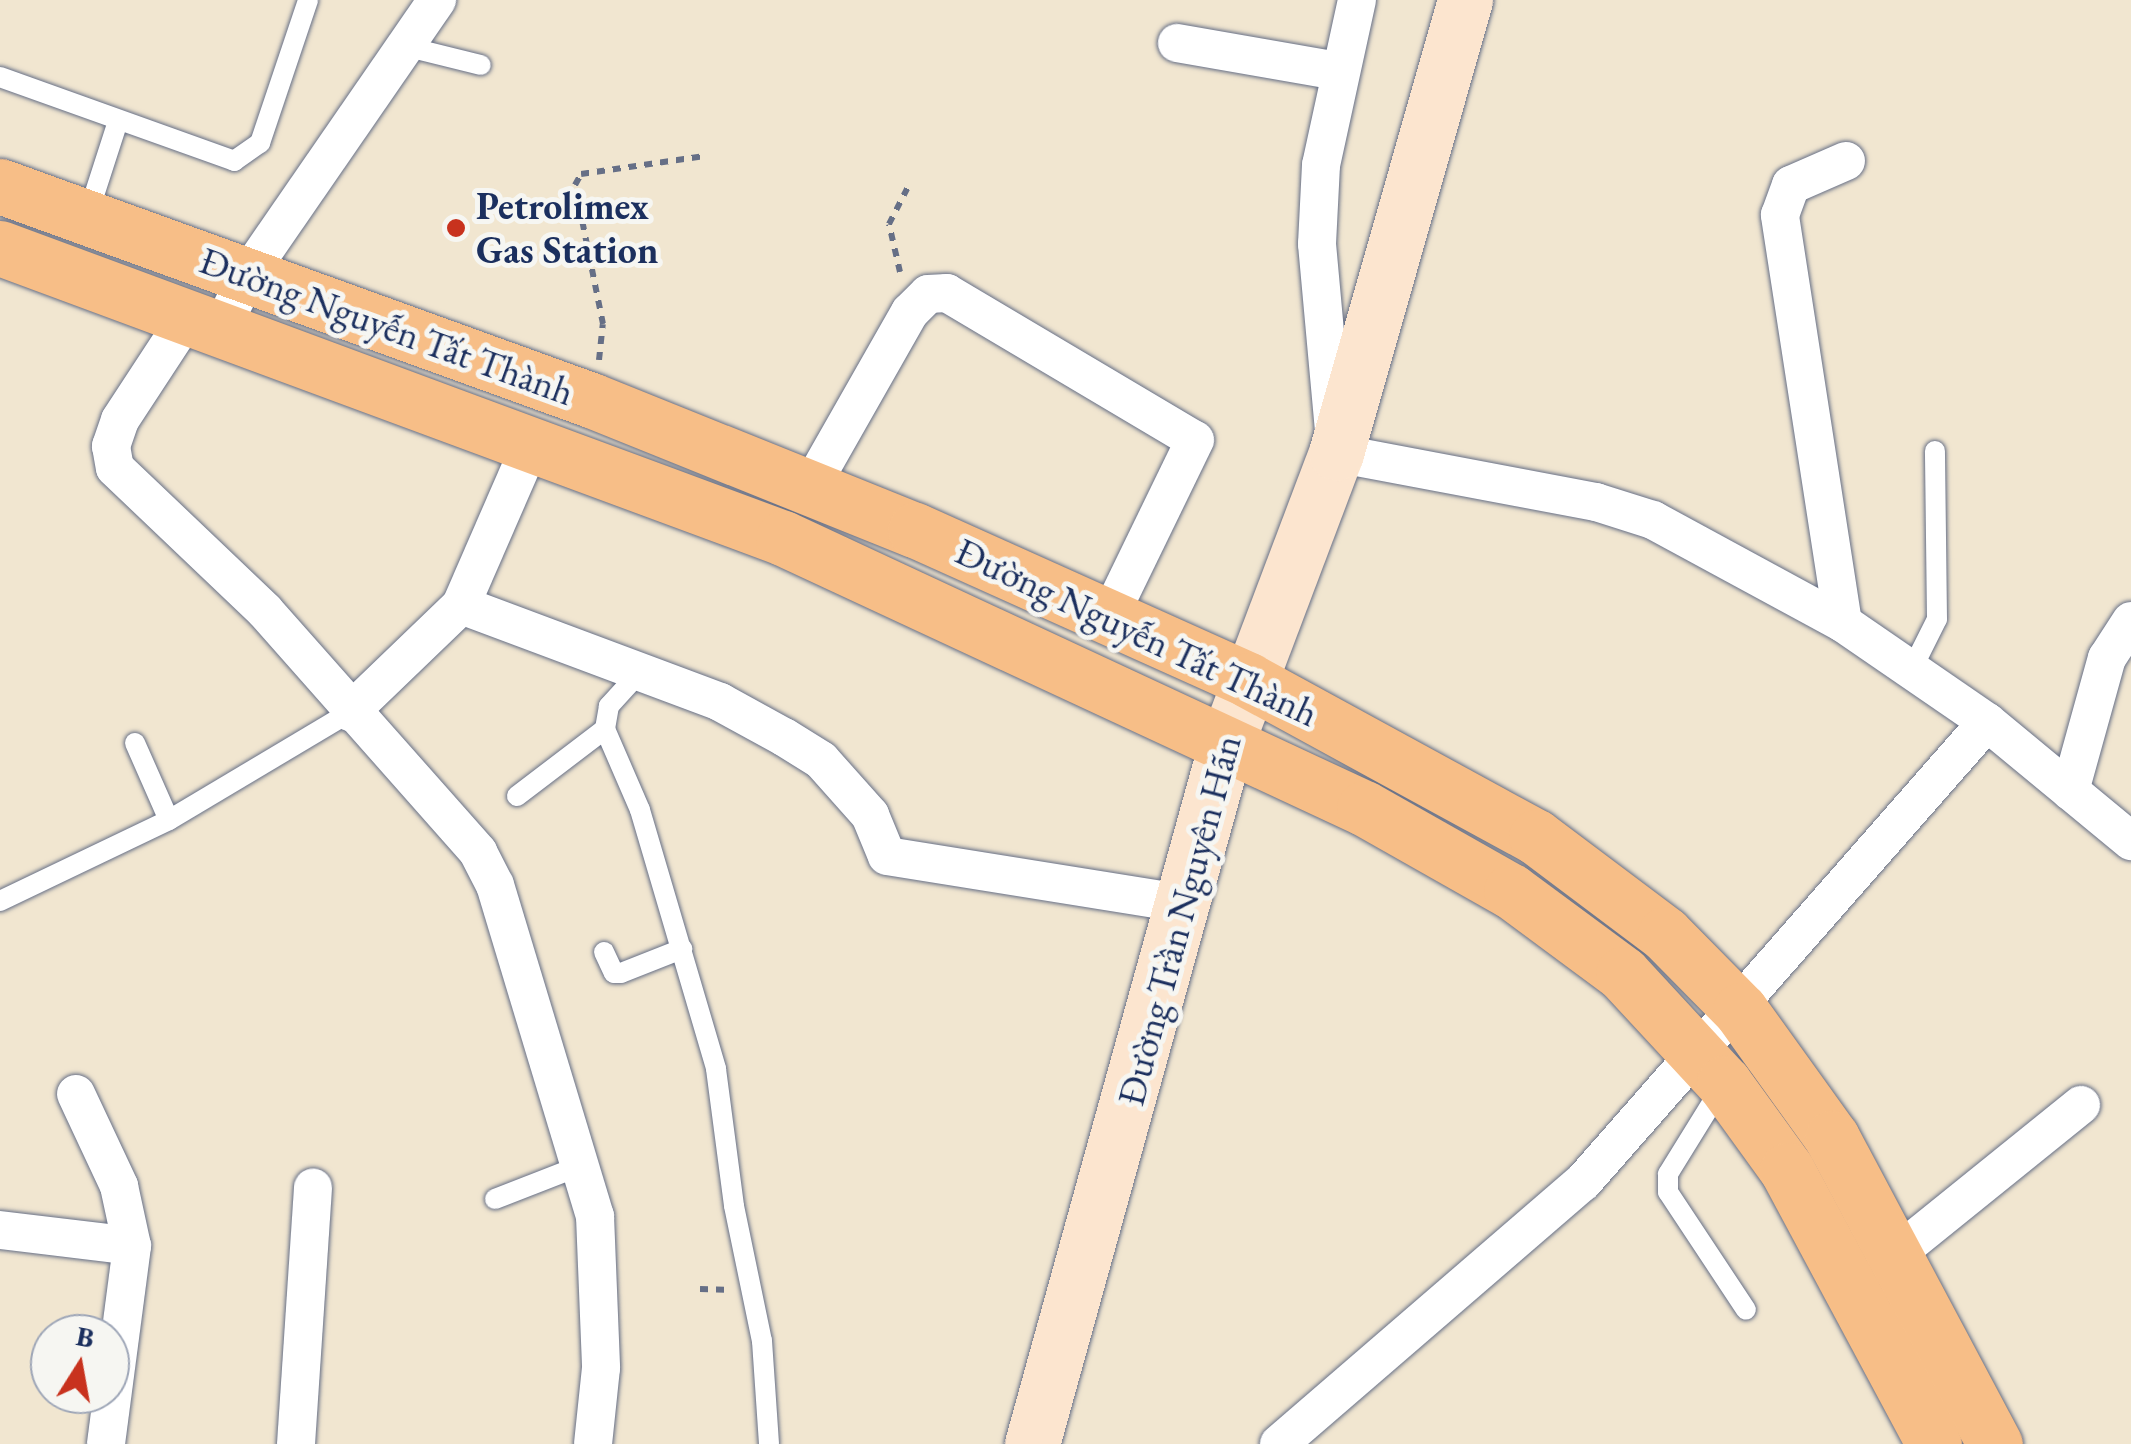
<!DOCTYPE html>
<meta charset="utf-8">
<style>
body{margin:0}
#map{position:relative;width:2131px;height:1444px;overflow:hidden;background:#f1e6d0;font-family:"EB Garamond",serif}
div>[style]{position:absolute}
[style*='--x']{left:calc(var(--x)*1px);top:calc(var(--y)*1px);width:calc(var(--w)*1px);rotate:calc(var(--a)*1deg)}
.path>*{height:6px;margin-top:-3px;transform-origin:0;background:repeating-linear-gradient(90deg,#666f86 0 8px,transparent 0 16px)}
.roads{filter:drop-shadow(0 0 2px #666f86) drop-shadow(0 0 2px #666f86)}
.lane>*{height:20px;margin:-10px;padding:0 10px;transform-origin:10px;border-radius:10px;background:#fff}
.street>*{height:38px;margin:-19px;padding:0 19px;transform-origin:19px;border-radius:19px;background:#fff}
.secondary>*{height:55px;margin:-27.5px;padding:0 27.5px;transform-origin:27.5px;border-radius:27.5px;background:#fce5cf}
.primary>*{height:55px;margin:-27.5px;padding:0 27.5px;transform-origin:27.5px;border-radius:27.5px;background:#f7be87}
.dots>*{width:28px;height:28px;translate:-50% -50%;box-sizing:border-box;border:5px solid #f6f6f2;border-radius:50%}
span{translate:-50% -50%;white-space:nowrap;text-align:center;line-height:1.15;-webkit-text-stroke:10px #f6f6f2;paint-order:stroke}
.poi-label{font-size:38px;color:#1b2f5e;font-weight:700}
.left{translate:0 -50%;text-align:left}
.street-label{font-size:38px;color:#1b2f5e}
.north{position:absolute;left:30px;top:1314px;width:100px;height:100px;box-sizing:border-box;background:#f6f6f2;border:2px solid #9ea6b7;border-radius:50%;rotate:11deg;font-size:28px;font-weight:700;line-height:40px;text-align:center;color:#1b2f5e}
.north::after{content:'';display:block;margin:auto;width:35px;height:45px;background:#c8321e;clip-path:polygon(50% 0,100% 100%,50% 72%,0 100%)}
</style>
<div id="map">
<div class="path">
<div style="--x:900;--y:272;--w:49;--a:-102.9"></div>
<div style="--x:889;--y:224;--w:44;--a:-62.9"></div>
<div style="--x:599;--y:360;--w:36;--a:-84"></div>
<div style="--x:603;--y:324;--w:142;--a:-101.4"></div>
<div style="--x:575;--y:185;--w:13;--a:-61"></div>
<div style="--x:581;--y:174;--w:125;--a:-8.3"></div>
<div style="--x:700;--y:1289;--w:25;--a:2"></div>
</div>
<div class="roads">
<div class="lane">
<div style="--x:404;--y:46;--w:79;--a:13.9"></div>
<div style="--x:0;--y:77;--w:249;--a:19.7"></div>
<div style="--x:234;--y:161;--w:32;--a:-35"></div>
<div style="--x:260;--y:143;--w:151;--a:-71.4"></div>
<div style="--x:88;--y:214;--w:98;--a:-72.1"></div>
<div style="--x:1911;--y:671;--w:58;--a:-63.4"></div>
<div style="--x:1937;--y:619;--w:168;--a:-90.7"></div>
<div style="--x:639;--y:673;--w:45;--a:132.3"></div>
<div style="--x:609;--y:706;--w:23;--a:100"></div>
<div style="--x:605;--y:729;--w:88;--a:66.6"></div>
<div style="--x:640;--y:810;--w:270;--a:73.6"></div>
<div style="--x:716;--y:1069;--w:138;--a:82.5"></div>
<div style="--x:734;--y:1206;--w:138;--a:78.3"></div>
<div style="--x:762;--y:1341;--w:103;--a:86.1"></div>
<div style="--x:135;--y:743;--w:84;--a:66.2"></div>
<div style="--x:517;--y:796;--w:111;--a:-37.3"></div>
<div style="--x:0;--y:901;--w:187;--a:-25.6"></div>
<div style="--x:169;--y:820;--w:211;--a:-30.8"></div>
<div style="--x:604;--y:952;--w:23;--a:65"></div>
<div style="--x:614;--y:973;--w:7;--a:0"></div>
<div style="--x:621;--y:973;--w:66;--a:-21.5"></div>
<div style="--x:1723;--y:1085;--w:105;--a:121.7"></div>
<div style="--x:1668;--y:1174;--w:18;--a:90"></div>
<div style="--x:1668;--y:1192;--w:141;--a:56.5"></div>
<div style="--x:495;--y:1199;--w:93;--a:-21.3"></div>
</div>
<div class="street">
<div style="--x:1357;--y:0;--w:169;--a:102.3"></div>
<div style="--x:1321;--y:165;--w:79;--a:92.9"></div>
<div style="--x:1317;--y:244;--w:210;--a:84.8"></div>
<div style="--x:1336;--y:453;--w:265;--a:10.7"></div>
<div style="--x:1596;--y:502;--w:60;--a:17.5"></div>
<div style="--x:1653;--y:520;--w:216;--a:28.5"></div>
<div style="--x:1843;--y:623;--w:175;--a:34.5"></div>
<div style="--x:1987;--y:722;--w:187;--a:39.6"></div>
<div style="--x:1177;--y:43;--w:163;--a:9.9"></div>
<div style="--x:188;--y:316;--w:124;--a:123.2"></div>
<div style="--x:120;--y:420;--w:28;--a:109"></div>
<div style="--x:111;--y:446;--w:22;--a:80"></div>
<div style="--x:115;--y:468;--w:207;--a:43.6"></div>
<div style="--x:265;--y:611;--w:322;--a:48.5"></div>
<div style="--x:478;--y:852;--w:37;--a:63"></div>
<div style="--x:495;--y:885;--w:346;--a:73.2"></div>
<div style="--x:595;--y:1216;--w:152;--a:87.7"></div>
<div style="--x:601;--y:1368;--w:76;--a:96"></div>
<div style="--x:222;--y:327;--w:59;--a:-63.9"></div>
<div style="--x:248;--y:274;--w:333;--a:-55.4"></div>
<div style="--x:811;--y:486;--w:200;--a:-60.4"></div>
<div style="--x:910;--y:312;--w:25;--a:-45"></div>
<div style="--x:928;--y:294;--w:19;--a:-3"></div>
<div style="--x:947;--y:293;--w:288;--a:30.7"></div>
<div style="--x:1195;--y:440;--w:197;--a:115.9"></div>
<div style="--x:461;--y:605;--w:277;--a:20.5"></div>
<div style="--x:720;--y:702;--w:73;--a:28.7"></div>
<div style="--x:784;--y:737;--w:44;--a:31.9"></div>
<div style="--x:821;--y:760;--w:74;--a:48.3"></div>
<div style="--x:870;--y:815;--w:44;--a:67.5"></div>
<div style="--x:887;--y:856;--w:297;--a:9.1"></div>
<div style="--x:1843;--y:623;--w:413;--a:-98.8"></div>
<div style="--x:1780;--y:215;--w:32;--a:-70"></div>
<div style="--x:1791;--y:185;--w:60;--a:-23.6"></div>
<div style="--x:350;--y:712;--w:154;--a:-43.9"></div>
<div style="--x:461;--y:605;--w:178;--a:-66.5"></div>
<div style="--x:2070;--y:791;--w:138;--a:-74.5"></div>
<div style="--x:2107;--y:658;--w:44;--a:-57"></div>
<div style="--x:76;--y:1094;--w:102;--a:64.9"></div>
<div style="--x:119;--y:1186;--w:61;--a:77.8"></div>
<div style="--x:0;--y:1230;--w:133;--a:6.9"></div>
<div style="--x:132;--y:1246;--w:200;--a:97.5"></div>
<div style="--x:1895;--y:1255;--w:239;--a:-38.9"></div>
<div style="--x:296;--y:1444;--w:257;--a:-86.2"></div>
<div style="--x:1279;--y:1444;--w:401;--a:-40.8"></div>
<div style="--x:1583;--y:1182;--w:612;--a:-48.71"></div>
</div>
<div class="secondary">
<div style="--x:1032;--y:1444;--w:726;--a:-74.51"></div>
<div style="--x:1226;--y:744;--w:311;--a:-69.3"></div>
<div style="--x:1336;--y:453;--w:471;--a:-74.1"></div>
</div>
<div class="primary">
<div style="--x:0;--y:186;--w:629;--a:19.91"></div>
<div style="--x:591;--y:400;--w:349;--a:21.9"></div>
<div style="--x:915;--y:530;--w:365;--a:24.2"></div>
<div style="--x:1248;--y:680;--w:328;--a:28.6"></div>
<div style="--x:1536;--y:837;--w:161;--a:36.9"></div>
<div style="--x:1665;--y:934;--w:107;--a:45.4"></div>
<div style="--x:1740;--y:1010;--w:158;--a:54.3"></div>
<div style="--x:1832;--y:1138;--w:347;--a:62"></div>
<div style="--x:0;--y:248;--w:835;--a:20.32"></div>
<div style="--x:783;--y:538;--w:641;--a:24.93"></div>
<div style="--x:1364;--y:808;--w:169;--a:29.5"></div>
<div style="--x:1511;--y:891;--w:139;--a:36.5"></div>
<div style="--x:1623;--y:974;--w:149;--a:47.2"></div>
<div style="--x:1724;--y:1083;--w:107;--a:54.1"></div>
<div style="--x:1787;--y:1170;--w:311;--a:61.8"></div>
</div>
</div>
<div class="dots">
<div style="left:456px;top:228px;background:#c8321e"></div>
</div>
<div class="poi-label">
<span class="left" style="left:476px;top:228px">Petrolimex<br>Gas Station</span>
</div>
<div class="street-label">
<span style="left:387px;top:326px;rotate:20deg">Đường Nguyễn Tất Thành</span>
<span style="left:1137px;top:632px;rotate:25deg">Đường Nguyễn Tất Thành</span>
<span style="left:1179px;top:920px;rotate:-75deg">Đường Trần Nguyên Hãn</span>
</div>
<div class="north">B</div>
</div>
